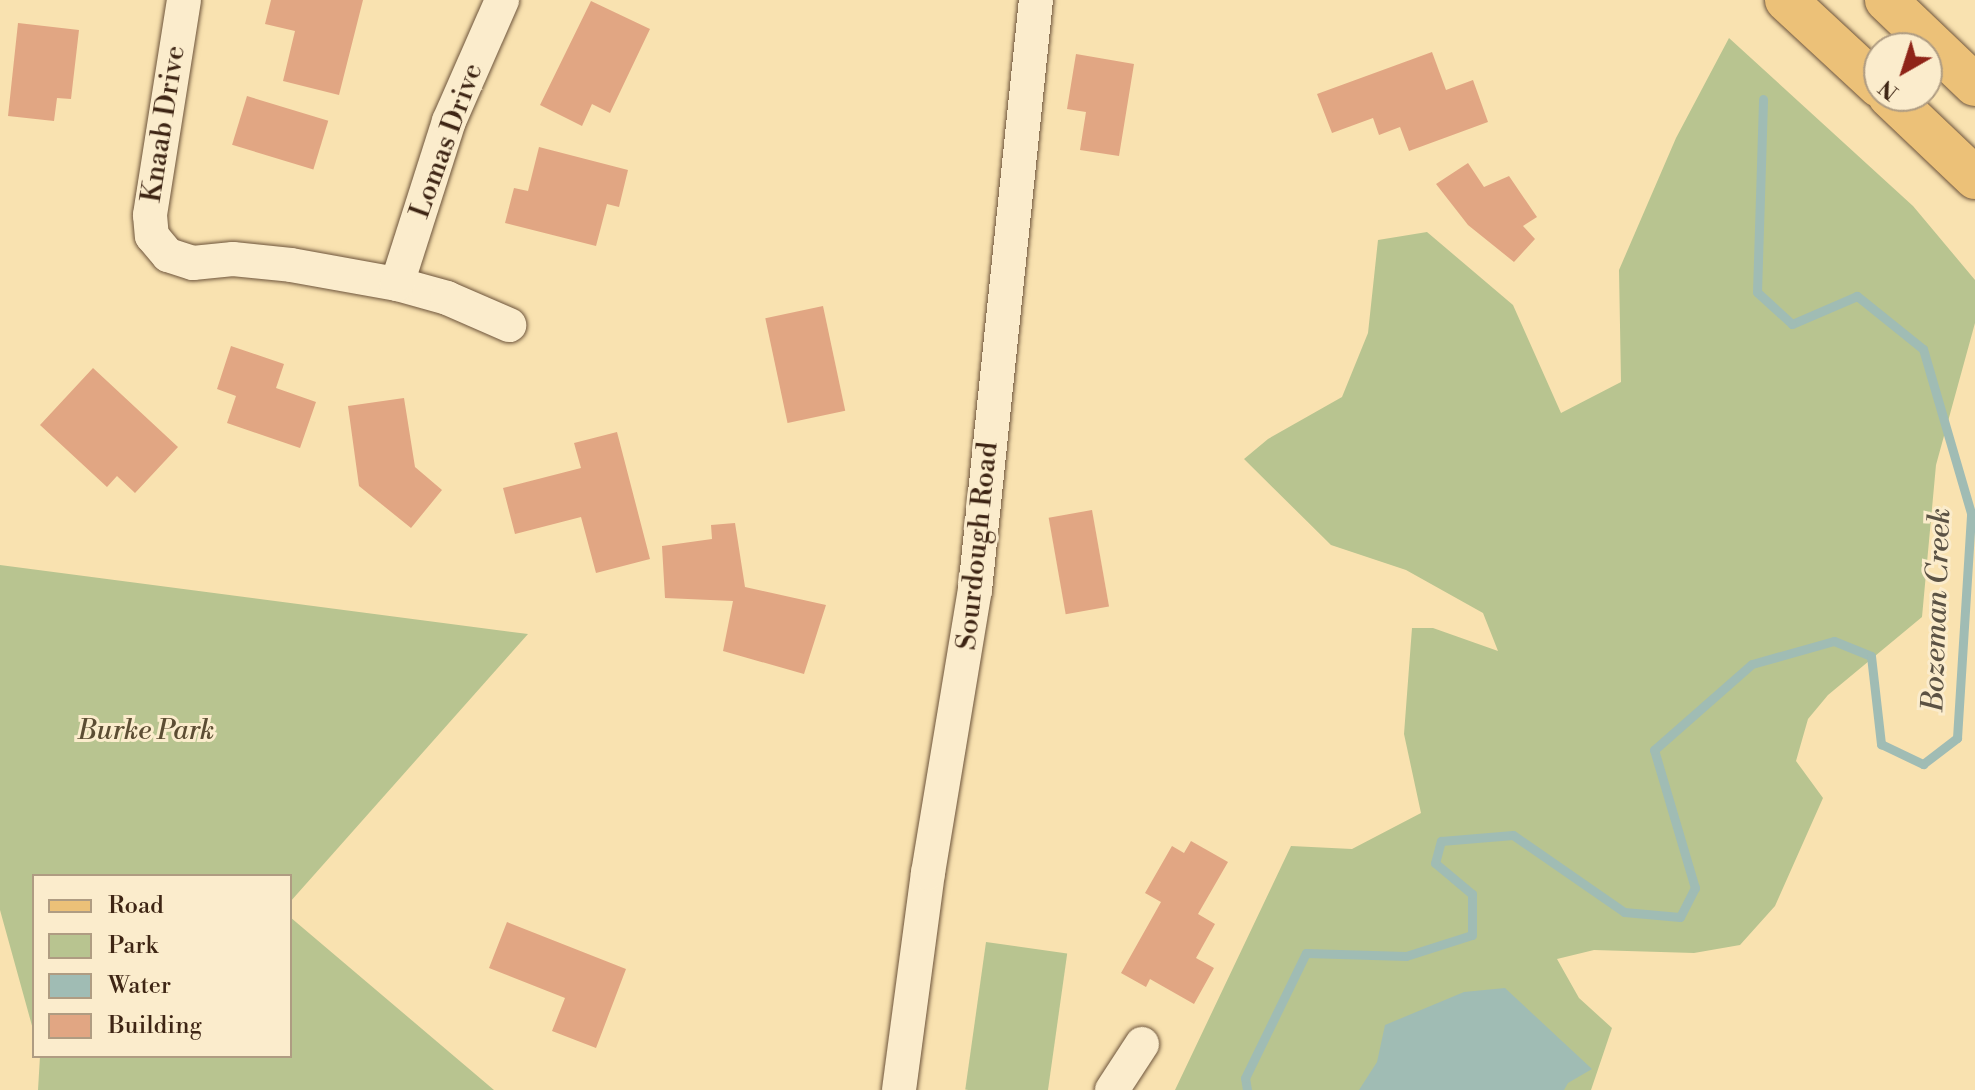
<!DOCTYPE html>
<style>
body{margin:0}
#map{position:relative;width:1975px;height:1090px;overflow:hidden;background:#f9e2b0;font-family:"Libre Bodoni",serif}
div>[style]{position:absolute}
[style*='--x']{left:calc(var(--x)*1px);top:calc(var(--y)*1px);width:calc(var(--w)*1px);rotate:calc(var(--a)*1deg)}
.green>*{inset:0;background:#b8c490;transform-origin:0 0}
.water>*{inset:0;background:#a0bcb4}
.stream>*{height:9px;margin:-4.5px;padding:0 4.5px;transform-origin:4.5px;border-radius:4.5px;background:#a0bcb4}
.building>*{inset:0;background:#e1a683;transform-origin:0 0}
.roads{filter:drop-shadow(0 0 2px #6d543b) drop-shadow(0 0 2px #6d543b)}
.minor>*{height:34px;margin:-17px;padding:0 17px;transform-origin:17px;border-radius:17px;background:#fbeccc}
.major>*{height:42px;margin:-21px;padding:0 21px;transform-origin:21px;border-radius:21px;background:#ecc178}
span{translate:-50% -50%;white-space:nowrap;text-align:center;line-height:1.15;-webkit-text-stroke:6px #fbeccc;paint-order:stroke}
.street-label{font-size:28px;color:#3e2514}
.park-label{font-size:28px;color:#5c4d33;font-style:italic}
.water-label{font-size:30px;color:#5b5244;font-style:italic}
.legend{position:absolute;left:32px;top:874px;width:260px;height:184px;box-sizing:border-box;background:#fbeccc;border:2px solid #af9c82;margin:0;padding:10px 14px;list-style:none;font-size:24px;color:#3e2514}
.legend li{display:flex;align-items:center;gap:16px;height:40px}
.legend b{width:40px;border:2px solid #af9c82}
.north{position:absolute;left:1863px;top:32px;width:80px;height:80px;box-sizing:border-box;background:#fbeccc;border:2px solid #af9c82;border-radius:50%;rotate:219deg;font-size:22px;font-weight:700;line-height:32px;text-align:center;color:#3e2514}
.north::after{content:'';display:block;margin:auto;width:28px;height:36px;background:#8f2418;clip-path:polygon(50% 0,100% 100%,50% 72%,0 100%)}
</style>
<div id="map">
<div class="green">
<div style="clip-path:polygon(1729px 38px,1913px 206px,1975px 280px,1975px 323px,1936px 465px,1922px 617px,1828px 695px,1808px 719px,1796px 761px,1823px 798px,1775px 906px,1740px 945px,1694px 953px,1594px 950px,1557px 959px,1579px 998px,1612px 1028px,1591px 1090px,1175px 1090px,1291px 846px,1352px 849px,1421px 813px,1404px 734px,1412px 628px,1433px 628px,1498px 651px,1483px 613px,1406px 570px,1331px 545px,1244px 459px,1268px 439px,1342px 397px,1368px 333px,1378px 240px,1427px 232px,1513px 305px,1561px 413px,1621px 382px,1619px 270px,1676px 138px)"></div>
<div style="clip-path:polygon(0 565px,528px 634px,290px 902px,290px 876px,34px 876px,34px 1033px,0 910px)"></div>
<div style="clip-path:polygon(290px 917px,494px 1090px,38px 1090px,40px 1056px,290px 1056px)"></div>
<div style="left:986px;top:942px;width:82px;height:149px;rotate:8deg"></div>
</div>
<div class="water">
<div style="clip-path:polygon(1505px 988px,1592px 1069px,1568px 1083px,1564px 1090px,1359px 1090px,1377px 1062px,1385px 1025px,1464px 992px)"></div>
</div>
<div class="stream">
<div style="--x:1247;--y:1090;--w:12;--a:-99"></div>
<div style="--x:1245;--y:1078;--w:139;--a:-64"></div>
<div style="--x:1306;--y:953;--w:100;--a:1.7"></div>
<div style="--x:1406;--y:956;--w:69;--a:-17.7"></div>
<div style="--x:1472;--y:935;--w:41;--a:-90"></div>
<div style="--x:1472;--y:894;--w:48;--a:-140"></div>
<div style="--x:1435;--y:863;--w:23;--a:-75"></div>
<div style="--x:1441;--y:841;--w:72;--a:-4.8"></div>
<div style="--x:1513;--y:835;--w:135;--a:34.7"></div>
<div style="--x:1624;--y:912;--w:56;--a:5.1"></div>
<div style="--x:1680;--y:917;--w:33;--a:-63"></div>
<div style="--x:1695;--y:888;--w:144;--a:-106.5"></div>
<div style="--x:1654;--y:750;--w:130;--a:-41.3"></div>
<div style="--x:1752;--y:664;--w:85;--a:-15.7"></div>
<div style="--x:1834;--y:641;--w:40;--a:22"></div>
<div style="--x:1871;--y:656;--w:89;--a:83.5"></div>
<div style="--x:1881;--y:744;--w:47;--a:25.5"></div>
<div style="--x:1923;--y:764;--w:43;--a:-37.4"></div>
<div style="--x:1957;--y:738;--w:225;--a:-86.4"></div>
<div style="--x:1971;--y:513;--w:171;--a:-106.3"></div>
<div style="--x:1923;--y:349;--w:85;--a:-141.2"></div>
<div style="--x:1857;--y:296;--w:71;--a:156.7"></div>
<div style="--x:1792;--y:324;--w:47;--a:-137.6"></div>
<div style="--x:1757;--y:292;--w:193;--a:-88.2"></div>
</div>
<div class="building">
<div style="clip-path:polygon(271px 0,363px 0,339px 95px,283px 81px,295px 31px,265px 24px)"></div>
<div style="clip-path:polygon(591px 1px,650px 29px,610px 113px,592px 104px,582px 126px,540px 105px)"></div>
<div style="clip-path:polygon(18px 23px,79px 30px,71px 99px,57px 98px,54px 121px,8px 116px)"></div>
<div style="clip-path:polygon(1432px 52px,1446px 90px,1473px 80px,1488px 122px,1409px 151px,1400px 127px,1379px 135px,1373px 118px,1332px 133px,1317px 94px)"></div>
<div style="clip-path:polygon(1076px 54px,1134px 64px,1119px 156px,1080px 150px,1086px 112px,1067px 109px)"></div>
<div style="left:247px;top:96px;width:85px;height:51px;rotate:17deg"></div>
<div style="clip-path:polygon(539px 147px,628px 170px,619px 207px,607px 204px,596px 246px,505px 223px,514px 188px,528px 191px)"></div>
<div style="clip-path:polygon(1468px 163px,1484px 187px,1509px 176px,1537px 217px,1523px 226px,1535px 239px,1514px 262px,1468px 225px,1436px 184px)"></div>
<div style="left:823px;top:306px;width:107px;height:59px;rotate:78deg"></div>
<div style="clip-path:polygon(231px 346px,284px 364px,276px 388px,316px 402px,300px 448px,227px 423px,236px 396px,217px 389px)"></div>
<div style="clip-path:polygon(93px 368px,178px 447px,135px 493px,117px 476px,107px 487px,40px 425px)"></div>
<div style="clip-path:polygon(404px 398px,415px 467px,442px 490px,411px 528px,359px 486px,348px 406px)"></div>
<div style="clip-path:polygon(617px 432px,650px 559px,596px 573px,581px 517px,515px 534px,503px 488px,581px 468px,574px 443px)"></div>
<div style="left:1092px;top:510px;width:98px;height:44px;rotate:80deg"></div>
<div style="clip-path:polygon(735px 523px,745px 587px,826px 605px,804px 674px,723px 651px,733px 601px,665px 598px,662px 546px,712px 539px,711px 525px)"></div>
<div style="clip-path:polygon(1191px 841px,1228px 862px,1198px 914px,1215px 924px,1196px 958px,1214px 968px,1194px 1004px,1150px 979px,1146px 987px,1121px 973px,1161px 902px,1145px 893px,1172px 846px,1184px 853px)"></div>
<div style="clip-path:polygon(507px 922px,626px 969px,596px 1048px,552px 1031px,565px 998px,489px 968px)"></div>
</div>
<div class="roads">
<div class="minor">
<div style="--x:184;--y:0;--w:218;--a:99"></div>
<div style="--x:150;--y:215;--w:21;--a:85"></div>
<div style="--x:152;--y:236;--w:25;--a:50"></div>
<div style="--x:168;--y:255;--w:26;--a:18"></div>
<div style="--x:193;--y:263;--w:40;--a:-5.7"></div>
<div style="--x:233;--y:259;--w:58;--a:5.9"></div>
<div style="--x:291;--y:265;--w:108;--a:10.2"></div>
<div style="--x:397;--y:284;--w:52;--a:15.6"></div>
<div style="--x:447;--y:298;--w:68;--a:23.5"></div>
<div style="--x:397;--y:284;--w:171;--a:-72.3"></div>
<div style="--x:449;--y:121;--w:132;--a:-66.3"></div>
<div style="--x:899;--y:1090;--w:219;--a:-82.4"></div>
<div style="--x:928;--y:873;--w:287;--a:-80.6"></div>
<div style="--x:975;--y:590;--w:593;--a:-84.1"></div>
<div style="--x:1112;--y:1090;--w:55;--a:-56.9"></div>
</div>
<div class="major">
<div style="--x:1786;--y:0;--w:127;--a:42.8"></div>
<div style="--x:1886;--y:0;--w:123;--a:43.7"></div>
<div style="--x:1889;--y:96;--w:119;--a:43.6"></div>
</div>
</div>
<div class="street-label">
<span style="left:164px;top:124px;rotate:-81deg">Knaab Drive</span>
<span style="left:447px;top:141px;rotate:-70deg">Lomas Drive</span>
<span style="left:978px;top:546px;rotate:-84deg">Sourdough Road</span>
</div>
<div class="park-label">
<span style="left:146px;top:731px">Burke Park</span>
</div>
<div class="water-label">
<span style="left:1937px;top:610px;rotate:-88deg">Bozeman Creek</span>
</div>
<ul class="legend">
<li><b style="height:10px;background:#ecc178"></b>Road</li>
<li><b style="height:22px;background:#b8c490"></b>Park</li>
<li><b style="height:22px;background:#a0bcb4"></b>Water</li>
<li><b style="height:22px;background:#e1a683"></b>Building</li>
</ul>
<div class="north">N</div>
</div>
